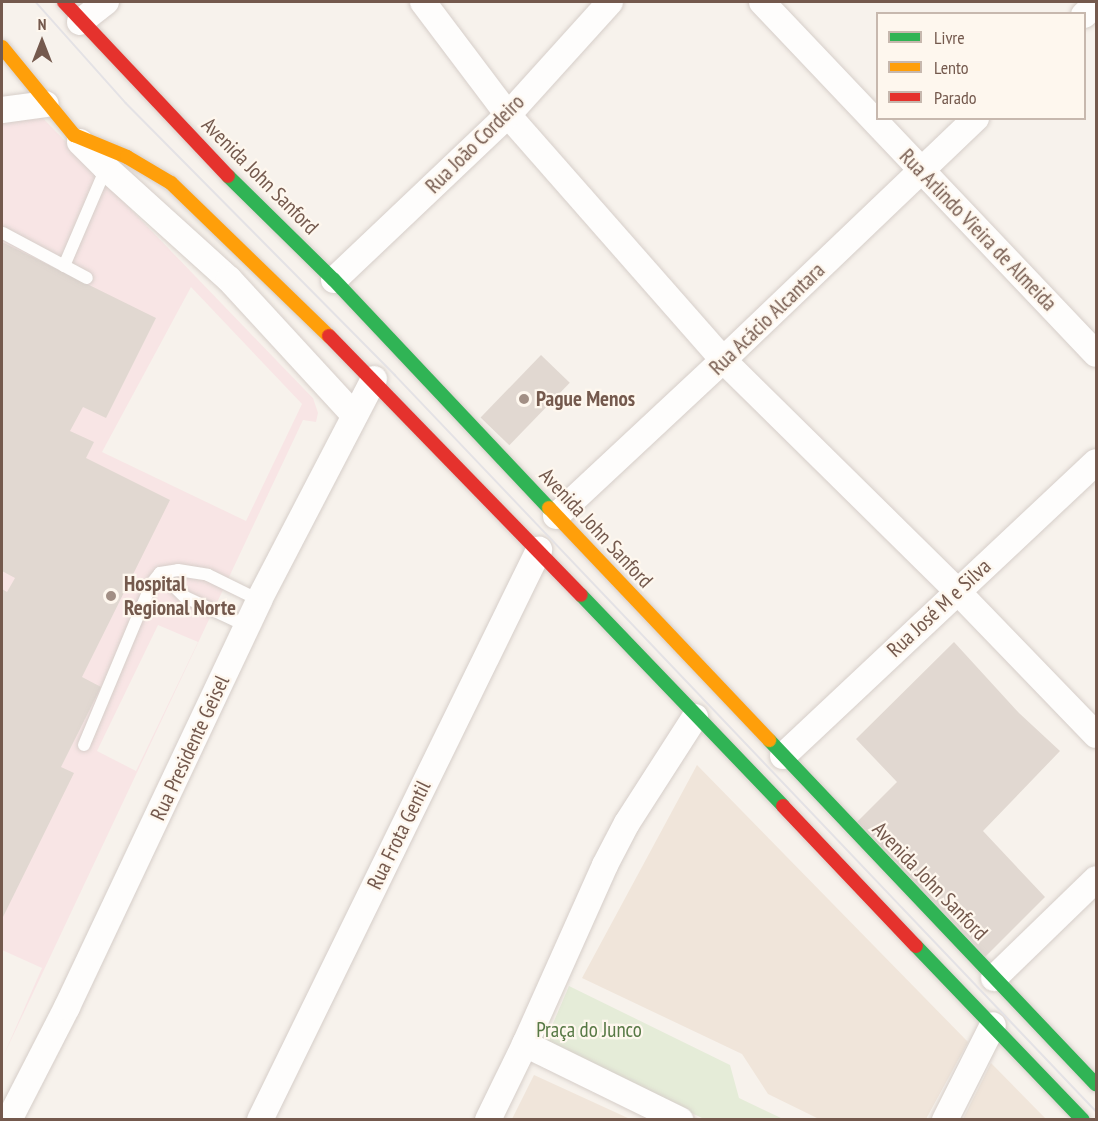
<!DOCTYPE html>
<meta charset="utf-8">
<style>
body{margin:0}
#map{position:relative;width:1098px;height:1121px;overflow:hidden;background:#f7f2ec;font-family:"PT Sans Narrow",sans-serif}
div>[style]{position:absolute}
[style*='--x']{left:calc(var(--x)*1px);top:calc(var(--y)*1px);width:calc(var(--w)*1px);rotate:calc(var(--a)*1deg)}
.residential>*{inset:0;background:#f0e5da}
.medical>*{inset:0;background:#f8e5e5}
.green>*{inset:0;background:#e5ecd8}
.building>*{inset:0;background:#e1d8d1;transform-origin:0 0}
.roads{filter:drop-shadow(0 0 2px #d6cec9) drop-shadow(0 0 2px #d6cec9)}
.lane>*{height:12px;margin:-6px;padding:0 6px;transform-origin:6px;border-radius:6px;background:#fefdfc}
.street>*{height:26px;margin:-13px;padding:0 13px;transform-origin:13px;border-radius:13px;background:#fefdfc}
.fast>*{height:14px;margin:-7px;padding:0 7px;transform-origin:7px;border-radius:7px;background:#30b455}
.slow>*{height:14px;margin:-7px;padding:0 7px;transform-origin:7px;border-radius:7px;background:#ff9f0a}
.jam>*{height:14px;margin:-7px;padding:0 7px;transform-origin:7px;border-radius:7px;background:#e5322d}
.tram>*{height:1.5px;margin:-0.75px;padding:0 0.75px;transform-origin:0.75px;border-radius:0.75px;background:#e4e2e5}
.dots>*{width:16px;height:16px;translate:-50% -50%;box-sizing:border-box;border:3px solid #fef7ee;border-radius:50%}
span{translate:-50% -50%;white-space:nowrap;text-align:center;line-height:1.15;-webkit-text-stroke:4.5px #fef7ee;paint-order:stroke}
.street-label{font-size:21px;color:#74594d}
.poi-label{font-size:21px;color:#74594d;font-weight:700}
.left{translate:0 -50%;text-align:left}
.park-label{font-size:21px;color:#577945}
.frame{position:absolute;inset:0;border:3px solid #74594d;pointer-events:none}
.legend{position:absolute;left:876px;top:12px;width:210px;height:108px;box-sizing:border-box;background:#fef7ee;border:2px solid #c7b8ae;margin:0;padding:8px 10px;list-style:none;font-size:18px;color:#74594d}
.legend li{display:flex;align-items:center;gap:12px;height:30px}
.legend b{width:30px;border:2px solid #c7b8ae}
.north{position:absolute;left:12px;top:12px;width:60px;height:60px;-webkit-text-stroke:4px #fef7ee;paint-order:stroke;rotate:0deg;font-size:16px;font-weight:700;line-height:24px;text-align:center;color:#74594d}
.north::after{content:'';display:block;margin:auto;width:21px;height:27px;background:#74594d;clip-path:polygon(50% 0,100% 100%,50% 72%,0 100%)}
</style>
<div id="map">
<div class="residential">
<div style="clip-path:polygon(697px 765px,968px 1042px,926px 1119px,819px 1119px,768px 1094px,742px 1054px,582px 978px)"></div>
<div style="clip-path:polygon(991px 1063px,1046px 1119px,963px 1119px)"></div>
<div style="clip-path:polygon(534px 1075px,630px 1119px,512px 1119px)"></div>
</div>
<div class="medical">
<div style="clip-path:polygon(evenodd,38px 113px,304px 389px,313px 398px,318px 413px,316px 422px,303px 420px,2px 1059px,42px 968px,2px 950px,2px 118px,38px 113px,191px 287px,302px 404px,246px 521px,102px 452px,191px 287px,38px 113px,158px 625px,198px 642px,136px 771px,97px 751px,158px 625px)"></div>
</div>
<div class="green">
<div style="clip-path:polygon(569px 986px,730px 1065px,739px 1098px,783px 1119px,704px 1119px,545px 1042px)"></div>
</div>
<div class="building">
<div style="clip-path:polygon(2px 242px,156px 318px,106px 418px,83px 407px,70px 431px,94px 442px,86px 458px,170px 500px,82px 677px,101px 687px,61px 767px,74px 773px,2px 919px,2px 589px,7px 592px,15px 578px,2px 571px)"></div>
<div style="left:541px;top:355px;width:40px;height:87px;rotate:44deg"></div>
<div style="clip-path:polygon(954px 642px,1019px 713px,1060px 751px,983px 831px,1045px 897px,985px 957px,857px 822px,897px 782px,856px 739px)"></div>
</div>
<div class="roads">
<div class="lane">
<div style="--x:3;--y:233;--w:95;--a:28.2"></div>
<div style="--x:64;--y:266;--w:107;--a:-66.8"></div>
<div style="--x:160;--y:573;--w:35;--a:44"></div>
<div style="--x:185;--y:597;--w:68;--a:25.1"></div>
<div style="--x:84;--y:745;--w:153;--a:-67.3"></div>
<div style="--x:143;--y:604;--w:23;--a:-67"></div>
<div style="--x:152;--y:583;--w:13;--a:-51"></div>
<div style="--x:160;--y:573;--w:18;--a:-9"></div>
<div style="--x:178;--y:570;--w:30;--a:9"></div>
<div style="--x:208;--y:575;--w:57;--a:26.1"></div>
</div>
<div class="street">
<div style="--x:423;--y:2;--w:141;--a:53"></div>
<div style="--x:508;--y:115;--w:326;--a:48.7"></div>
<div style="--x:723;--y:360;--w:329;--a:44.6"></div>
<div style="--x:957;--y:591;--w:200;--a:46"></div>
<div style="--x:762;--y:2;--w:485;--a:46.5"></div>
<div style="--x:1084;--y:15;--w:16;--a:-43"></div>
<div style="--x:80;--y:22;--w:33;--a:-38"></div>
<div style="--x:2;--y:110;--w:44;--a:-7.8"></div>
<div style="--x:80;--y:142;--w:37;--a:45"></div>
<div style="--x:106;--y:168;--w:166;--a:42.1"></div>
<div style="--x:229;--y:279;--w:185;--a:47.4"></div>
<div style="--x:334;--y:280;--w:240;--a:-43.5"></div>
<div style="--x:508;--y:115;--w:152;--a:-47.9"></div>
<div style="--x:556;--y:516;--w:229;--a:-43"></div>
<div style="--x:723;--y:360;--w:350;--a:-43.7"></div>
<div style="--x:783;--y:756;--w:429;--a:-43.2"></div>
<div style="--x:994;--y:978;--w:142;--a:-44.1"></div>
<div style="--x:525;--y:1044;--w:173;--a:26.1"></div>
<div style="--x:9;--y:1120;--w:127;--a:-62.8"></div>
<div style="--x:67;--y:1007;--w:450;--a:-64.7"></div>
<div style="--x:259;--y:600;--w:249;--a:-62.5"></div>
<div style="--x:260;--y:1120;--w:635;--a:-63.92"></div>
<div style="--x:488;--y:1120;--w:85;--a:-64"></div>
<div style="--x:525;--y:1044;--w:196;--a:-65.9"></div>
<div style="--x:605;--y:865;--w:47;--a:-62.4"></div>
<div style="--x:627;--y:823;--w:126;--a:-57.3"></div>
<div style="--x:945;--y:1120;--w:106;--a:-63.2"></div>
</div>
<div class="fast">
<div style="--x:228;--y:176;--w:148;--a:44.5"></div>
<div style="--x:334;--y:280;--w:313;--a:46.7"></div>
<div style="--x:581;--y:595;--w:292;--a:46.2"></div>
<div style="--x:769;--y:740;--w:475;--a:46.5"></div>
<div style="--x:916;--y:946;--w:241;--a:46.2"></div>
</div>
<div class="slow">
<div style="--x:2;--y:47;--w:114;--a:50.7"></div>
<div style="--x:74;--y:135;--w:57;--a:22.5"></div>
<div style="--x:127;--y:157;--w:51;--a:30.6"></div>
<div style="--x:171;--y:183;--w:220;--a:44.1"></div>
<div style="--x:549;--y:508;--w:320;--a:46.5"></div>
</div>
<div class="jam">
<div style="--x:64;--y:2;--w:239;--a:46.7"></div>
<div style="--x:329;--y:336;--w:361;--a:45.8"></div>
<div style="--x:783;--y:806;--w:193;--a:46.5"></div>
</div>
</div>
<div class="tram">
<div style="--x:36;--y:2;--w:135;--a:48.3"></div>
<div style="--x:126;--y:103;--w:383;--a:45.3"></div>
<div style="--x:395;--y:375;--w:1016;--a:46.4"></div>
</div>
<div class="dots">
<div style="left:524px;top:399px;background:#a28f85"></div>
<div style="left:111px;top:596px;background:#a28f85"></div>
</div>
<div class="street-label">
<span style="left:475px;top:144px;rotate:-45deg">Rua João Cordeiro</span>
<span style="left:260px;top:176px;rotate:45deg">Avenida John Sanford</span>
<span style="left:978px;top:230px;rotate:46deg">Rua Arlindo Vieira de Almeida</span>
<span style="left:767px;top:319px;rotate:-44deg">Rua Acácio Alcantara</span>
<span style="left:596px;top:528px;rotate:47deg">Avenida John Sanford</span>
<span style="left:939px;top:608px;rotate:-43deg">Rua José M e Silva</span>
<span style="left:190px;top:748px;rotate:-65deg">Rua Presidente Geisel</span>
<span style="left:399px;top:835px;rotate:-64deg">Rua Frota Gentil</span>
<span style="left:930px;top:881px;rotate:46deg">Avenida John Sanford</span>
</div>
<div class="poi-label">
<span class="left" style="left:536px;top:399px">Pague Menos</span>
<span class="left" style="left:124px;top:596px">Hospital<br>Regional Norte</span>
</div>
<div class="park-label">
<span style="left:589px;top:1030px">Praça do Junco</span>
</div>
<div class="frame"></div>
<ul class="legend">
<li><b style="height:8px;background:#30b455"></b>Livre</li>
<li><b style="height:8px;background:#ff9f0a"></b>Lento</li>
<li><b style="height:8px;background:#e5322d"></b>Parado</li>
</ul>
<div class="north">N</div>
</div>
